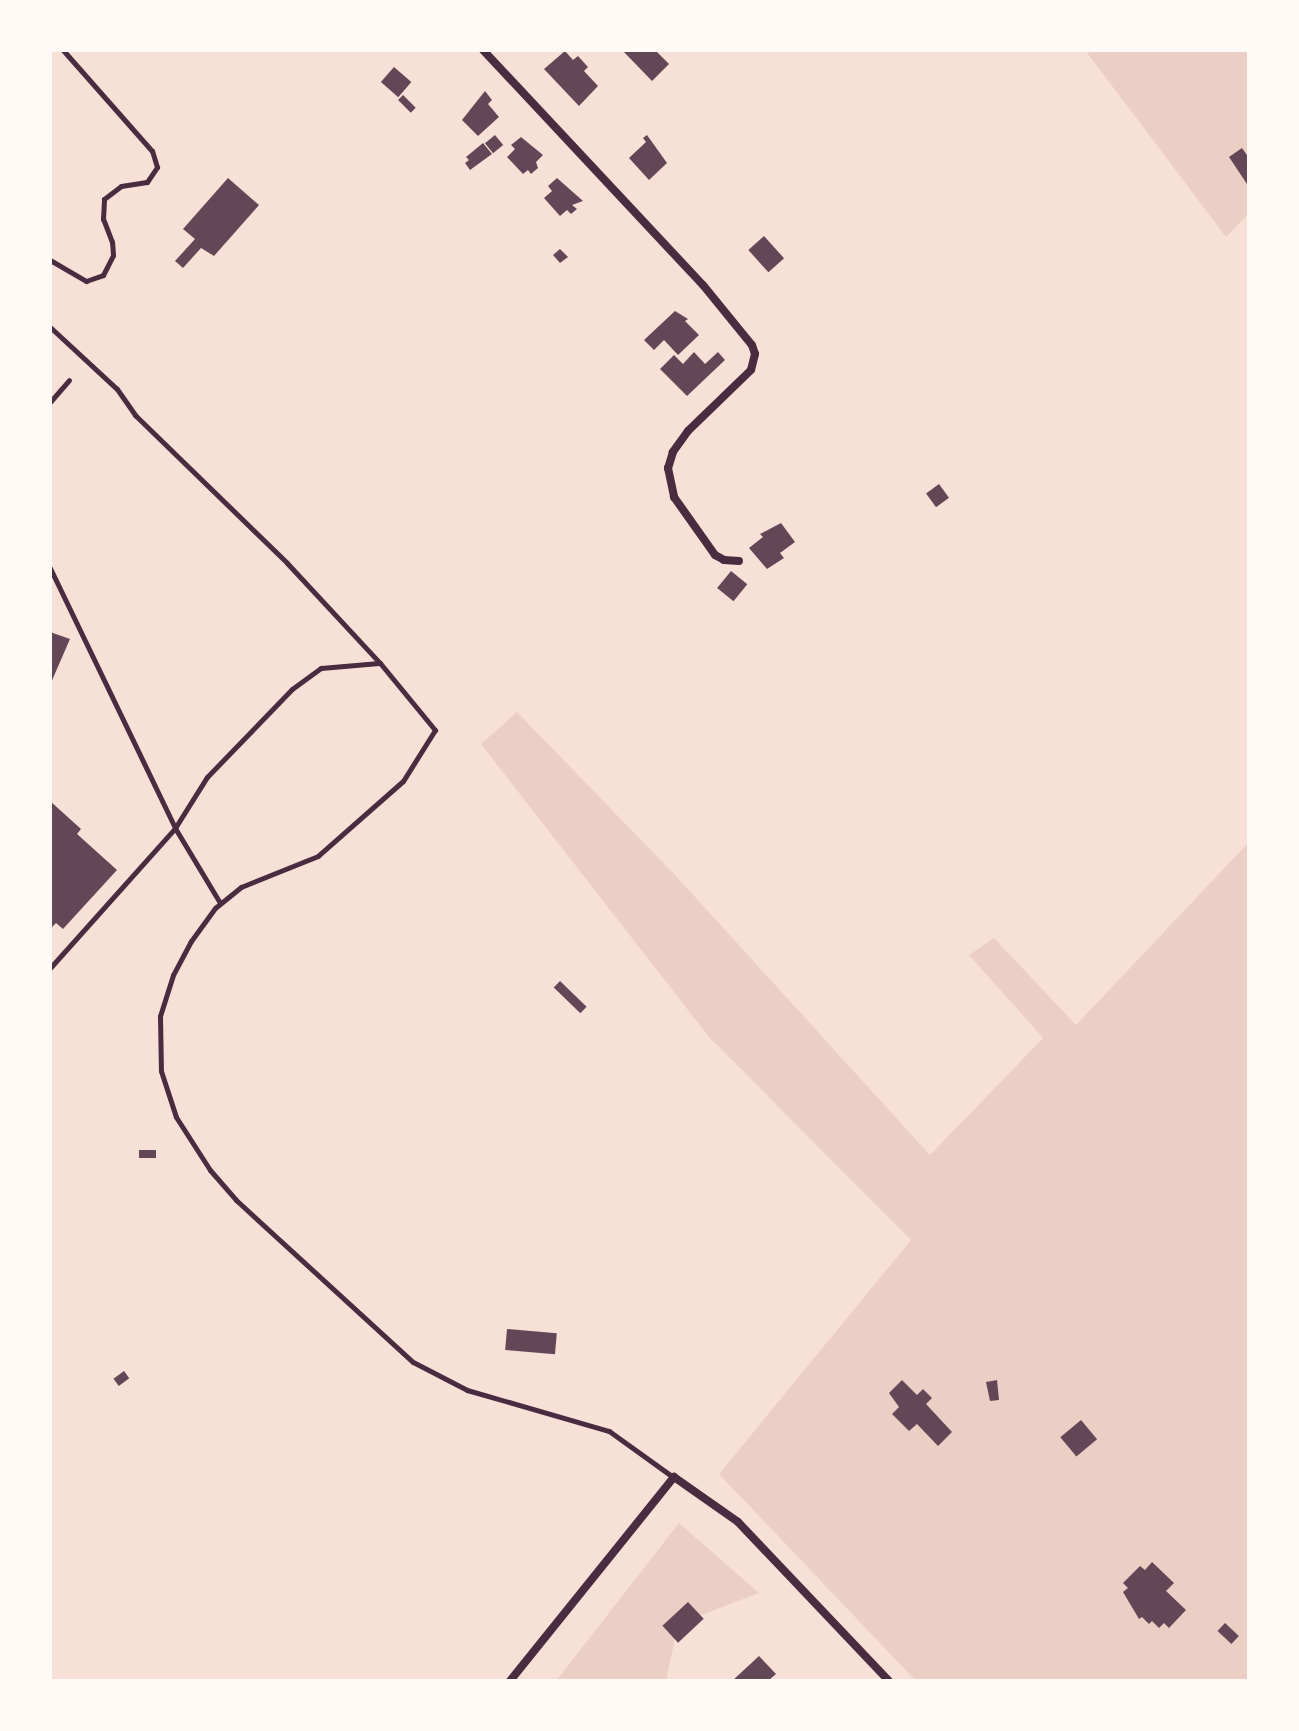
<!DOCTYPE html>
<style>
body{margin:0}
#map{position:relative;width:1299px;height:1731px;overflow:hidden;background:#f7e1d7;font-family:"Space Grotesk",sans-serif}
div>[style]{position:absolute}
[style*='--x']{left:calc(var(--x)*1px);top:calc(var(--y)*1px);width:calc(var(--w)*1px);rotate:calc(var(--a)*1deg)}
.green>*{inset:0;background:#ebcfc5}
.building>*{inset:0;background:#644757;transform-origin:0 0}
.service>*{height:5px;margin:-2.5px;padding:0 2.5px;transform-origin:2.5px;border-radius:2.5px;background:#4a2c40}
.minor>*{height:8px;margin:-4px;padding:0 4px;transform-origin:4px;border-radius:4px;background:#4a2c40}
span{translate:-50% -50%;white-space:nowrap;text-align:center;line-height:1.15;-webkit-text-stroke:7px #fffaf5;paint-order:stroke}
.frame{position:absolute;inset:0;border:52px solid #fffaf5;pointer-events:none}
</style>
<div id="map">
<div class="green">
<div style="clip-path:polygon(1085px 50px,1249px 50px,1249px 213px,1226px 237px)"></div>
<div style="clip-path:polygon(517px 712px,676px 876px,930px 1155px,1043px 1038px,969px 955px,994px 938px,1076px 1025px,1249px 842px,1249px 1681px,916px 1681px,719px 1474px,911px 1240px,709px 1037px,481px 744px)"></div>
<div style="clip-path:polygon(679px 1523px,759px 1593px,678px 1624px,666px 1681px,556px 1681px)"></div>
</div>
<div class="building">
<div style="clip-path:polygon(622px 50px,655px 50px,669px 64px,652px 81px)"></div>
<div style="clip-path:polygon(565px 51px,573px 60px,578px 56px,588px 67px,584px 71px,598px 86px,579px 106px,544px 69px)"></div>
<div style="left:394px;top:67px;width:23px;height:20px;rotate:41deg"></div>
<div style="clip-path:polygon(485px 91px,492px 100px,488px 104px,499px 117px,478px 136px,462px 120px)"></div>
<div style="left:403px;top:95px;width:18px;height:7px;rotate:45deg"></div>
<div style="left:495px;top:135px;width:13px;height:13px;rotate:51deg"></div>
<div style="clip-path:polygon(647px 135px,667px 163px,649px 180px,629px 158px,646px 142px,643px 138px)"></div>
<div style="clip-path:polygon(521px 137px,543px 155px,536px 162px,538px 168px,531px 174px,528px 170px,523px 174px,507px 157px,515px 149px,511px 145px)"></div>
<div style="clip-path:polygon(483px 143px,492px 154px,470px 170px,465px 163px,469px 160px,466px 157px)"></div>
<div style="clip-path:polygon(1242px 148px,1249px 158px,1249px 187px,1229px 157px)"></div>
<div style="clip-path:polygon(228px 178px,259px 205px,214px 256px,201px 248px,183px 268px,175px 261px,195px 239px,183px 229px)"></div>
<div style="clip-path:polygon(557px 178px,583px 201px,572px 205px,577px 209px,571px 214px,567px 210px,560px 216px,544px 198px,552px 191px,548px 186px)"></div>
<div style="left:764px;top:236px;width:30px;height:21px;rotate:48deg"></div>
<div style="clip-path:polygon(560px 249px,568px 257px,560px 263px,553px 255px)"></div>
<div style="clip-path:polygon(675px 311px,688px 319px,685px 321px,699px 335px,678px 355px,664px 340px,654px 350px,644px 340px)"></div>
<div style="clip-path:polygon(694px 352px,705px 364px,718px 352px,725px 360px,687px 396px,660px 369px,674px 355px,683px 364px)"></div>
<div style="left:939px;top:484px;width:17px;height:16px;rotate:54deg"></div>
<div style="clip-path:polygon(781px 523px,795px 542px,780px 553px,784px 558px,767px 569px,749px 548px,763px 537px,760px 534px)"></div>
<div style="left:731px;top:571px;width:21px;height:22px;rotate:39deg"></div>
<div style="clip-path:polygon(50px 632px,70px 639px,50px 685px)"></div>
<div style="clip-path:polygon(50px 801px,81px 829px,77px 834px,117px 870px,63px 929px,56px 923px,50px 929px)"></div>
<div style="left:560px;top:981px;width:37px;height:9px;rotate:44deg"></div>
<div style="left:139px;top:1150px;width:17px;height:8px"></div>
<div style="left:507px;top:1329px;width:50px;height:21px;rotate:5deg"></div>
<div style="left:124px;top:1371px;width:9px;height:13px;rotate:54deg"></div>
<div style="clip-path:polygon(902px 1380px,917px 1395px,923px 1389px,932px 1398px,926px 1404px,952px 1432px,938px 1446px,917px 1424px,909px 1431px,892px 1414px,899px 1407px,889px 1393px)"></div>
<div style="clip-path:polygon(997px 1380px,999px 1400px,990px 1401px,986px 1382px)"></div>
<div style="left:1081px;top:1420px;width:25px;height:27px;rotate:50deg"></div>
<div style="clip-path:polygon(1152px 1562px,1174px 1583px,1166px 1591px,1186px 1610px,1169px 1628px,1164px 1623px,1159px 1628px,1152px 1621px,1149px 1624px,1142px 1617px,1139px 1619px,1123px 1592px,1128px 1588px,1123px 1583px,1140px 1566px,1145px 1570px)"></div>
<div style="left:688px;top:1602px;width:23px;height:35px;rotate:47deg"></div>
<div style="left:1225px;top:1623px;width:19px;height:11px;rotate:43deg"></div>
<div style="clip-path:polygon(759px 1656px,776px 1674px,768px 1681px,732px 1681px)"></div>
</div>
<div class="service">
<div style="--x:50;--y:260;--w:42;--a:30.3"></div>
<div style="--x:86;--y:281;--w:18;--a:-19"></div>
<div style="--x:103;--y:275;--w:22;--a:-63"></div>
<div style="--x:113;--y:255;--w:13;--a:-94"></div>
<div style="--x:112;--y:242;--w:25;--a:-111"></div>
<div style="--x:103;--y:219;--w:20;--a:-87"></div>
<div style="--x:104;--y:199;--w:21;--a:-37"></div>
<div style="--x:121;--y:186;--w:26;--a:-9"></div>
<div style="--x:147;--y:182;--w:18;--a:-56"></div>
<div style="--x:157;--y:167;--w:17;--a:-107"></div>
<div style="--x:152;--y:151;--w:135;--a:-131.4"></div>
<div style="--x:50;--y:327;--w:91;--a:42.8"></div>
<div style="--x:117;--y:389;--w:32;--a:55"></div>
<div style="--x:135;--y:415;--w:212;--a:44.2"></div>
<div style="--x:287;--y:563;--w:137;--a:47.1"></div>
<div style="--x:380;--y:663;--w:87;--a:50.6"></div>
<div style="--x:435;--y:730;--w:60;--a:122.1"></div>
<div style="--x:403;--y:781;--w:113;--a:138.6"></div>
<div style="--x:318;--y:856;--w:83;--a:158.1"></div>
<div style="--x:241;--y:887;--w:33;--a:141"></div>
<div style="--x:215;--y:908;--w:41;--a:126"></div>
<div style="--x:191;--y:941;--w:38;--a:118"></div>
<div style="--x:173;--y:975;--w:43;--a:107.6"></div>
<div style="--x:160;--y:1016;--w:55;--a:89"></div>
<div style="--x:161;--y:1071;--w:48;--a:71.9"></div>
<div style="--x:176;--y:1117;--w:63;--a:57.3"></div>
<div style="--x:210;--y:1170;--w:40;--a:49"></div>
<div style="--x:236;--y:1200;--w:240;--a:42.5"></div>
<div style="--x:413;--y:1362;--w:61;--a:27.4"></div>
<div style="--x:467;--y:1390;--w:148;--a:16.1"></div>
<div style="--x:609;--y:1431;--w:79;--a:35.7"></div>
<div style="--x:50;--y:402;--w:29;--a:-49"></div>
<div style="--x:50;--y:568;--w:288;--a:64.3"></div>
<div style="--x:175;--y:828;--w:87;--a:59"></div>
<div style="--x:50;--y:968;--w:188;--a:-48.2"></div>
<div style="--x:175;--y:828;--w:60;--a:-57.9"></div>
<div style="--x:207;--y:777;--w:122;--a:-46"></div>
<div style="--x:292;--y:689;--w:36;--a:-36"></div>
<div style="--x:321;--y:668;--w:58;--a:-4.9"></div>
</div>
<div class="minor">
<div style="--x:483;--y:50;--w:322;--a:46.9"></div>
<div style="--x:703;--y:285;--w:77;--a:50.8"></div>
<div style="--x:752;--y:345;--w:9;--a:72"></div>
<div style="--x:755;--y:354;--w:16;--a:104"></div>
<div style="--x:751;--y:370;--w:88;--a:135.9"></div>
<div style="--x:688;--y:431;--w:26;--a:126"></div>
<div style="--x:673;--y:452;--w:17;--a:107"></div>
<div style="--x:668;--y:468;--w:30;--a:78"></div>
<div style="--x:674;--y:497;--w:71;--a:54.7"></div>
<div style="--x:715;--y:555;--w:10;--a:29"></div>
<div style="--x:724;--y:560;--w:15;--a:4"></div>
<div style="--x:510;--y:1681;--w:262;--a:-51.2"></div>
<div style="--x:674;--y:1477;--w:78;--a:35.1"></div>
<div style="--x:738;--y:1522;--w:219;--a:46.5"></div>
</div>
<div class="frame"></div>
</div>
